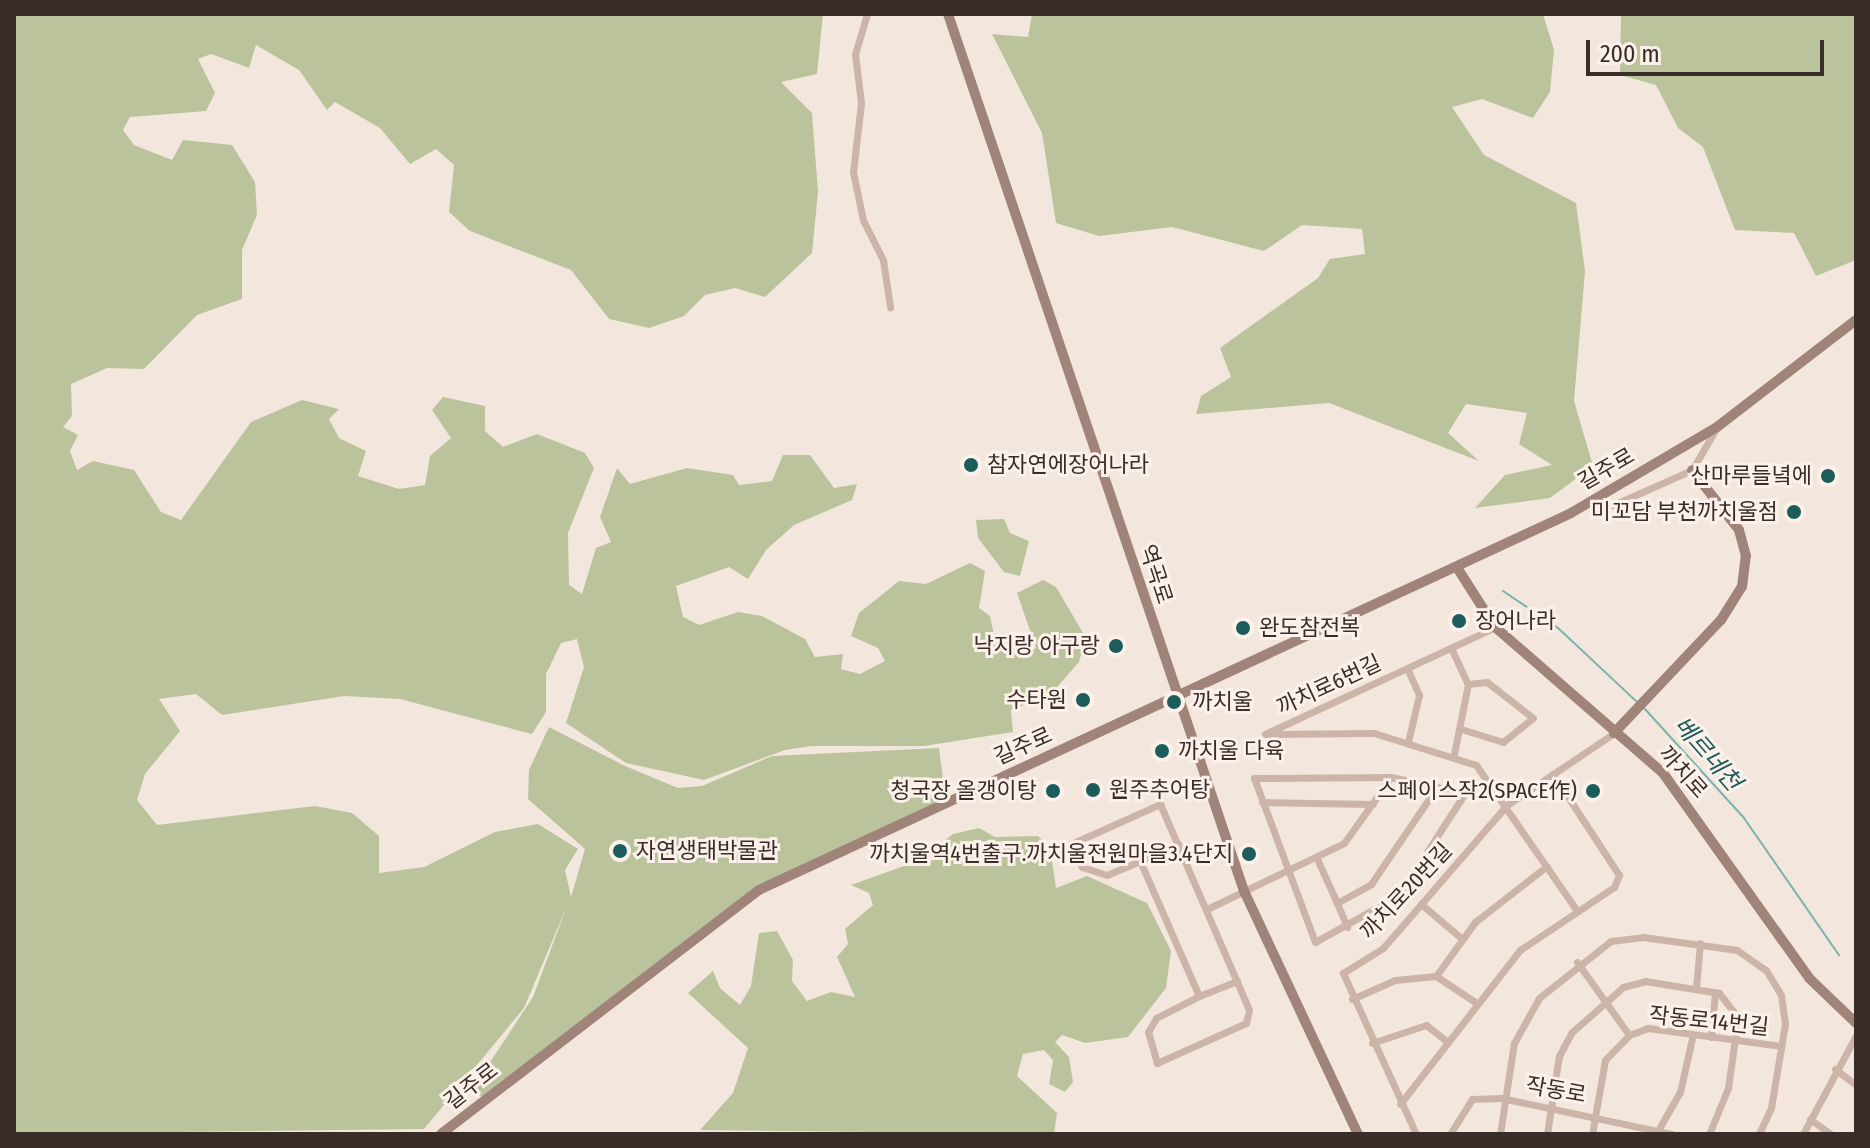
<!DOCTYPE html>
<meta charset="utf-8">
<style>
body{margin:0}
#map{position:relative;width:1870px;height:1148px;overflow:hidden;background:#f3e7dd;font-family:"Fira Sans Condensed","Noto Sans KR",sans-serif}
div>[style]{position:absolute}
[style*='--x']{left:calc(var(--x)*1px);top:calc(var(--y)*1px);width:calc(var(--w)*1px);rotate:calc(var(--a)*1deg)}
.green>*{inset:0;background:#bac39c}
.stream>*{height:2px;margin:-1px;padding:0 1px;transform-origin:1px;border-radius:1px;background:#7bb2ae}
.street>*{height:7px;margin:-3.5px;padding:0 3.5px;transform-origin:3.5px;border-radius:3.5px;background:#ccb5a8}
.secondary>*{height:10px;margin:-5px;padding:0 5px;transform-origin:5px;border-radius:5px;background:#a0847a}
.dots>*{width:22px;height:22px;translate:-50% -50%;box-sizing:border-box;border:4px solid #fbf1ea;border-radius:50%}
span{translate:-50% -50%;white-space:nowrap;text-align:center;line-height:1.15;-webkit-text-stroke:6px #fbf1ea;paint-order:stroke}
.poi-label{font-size:22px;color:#392c29}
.left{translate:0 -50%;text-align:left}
.right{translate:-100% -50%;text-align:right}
.street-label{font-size:22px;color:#392c29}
.water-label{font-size:24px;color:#1c5c5a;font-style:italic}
.frame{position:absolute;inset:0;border:16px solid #392c29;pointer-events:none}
.scale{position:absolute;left:1586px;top:40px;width:238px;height:36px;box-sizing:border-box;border:4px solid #392c29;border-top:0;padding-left:10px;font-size:24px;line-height:28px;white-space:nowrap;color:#392c29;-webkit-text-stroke:6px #fbf1ea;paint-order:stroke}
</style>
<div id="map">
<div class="green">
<div style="clip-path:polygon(14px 14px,823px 14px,817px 74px,781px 82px,812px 113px,818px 192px,812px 253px,765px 297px,735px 288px,705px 295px,684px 316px,649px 328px,609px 319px,571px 270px,470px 231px,449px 212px,454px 165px,436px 149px,410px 164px,380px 128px,335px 102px,327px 110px,299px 70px,256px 45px,249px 68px,211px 54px,198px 59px,215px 93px,206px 111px,130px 117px,123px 130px,134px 145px,172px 160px,183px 140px,232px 145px,255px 182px,257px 215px,242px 250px,242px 299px,197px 315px,144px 369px,107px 368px,71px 384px,72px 416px,63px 427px,78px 435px,70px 451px,77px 470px,93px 461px,134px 470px,161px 512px,181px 520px,251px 422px,302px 400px,339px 409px,329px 419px,339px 438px,366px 451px,358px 476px,399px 489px,425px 485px,430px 456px,451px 438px,432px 410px,443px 397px,485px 406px,485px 431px,503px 447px,537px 434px,585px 453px,594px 468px,568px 533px,569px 585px,582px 594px,596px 548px,611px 542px,600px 517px,617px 468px,630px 484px,687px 468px,733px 475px,739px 485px,772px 481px,783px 455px,810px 455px,834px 488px,857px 484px,852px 500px,794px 525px,766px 550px,748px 579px,729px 567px,676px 586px,683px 617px,699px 625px,738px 612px,762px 616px,805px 639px,815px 657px,843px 654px,841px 669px,860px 674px,885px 661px,878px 648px,851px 636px,859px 613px,899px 581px,926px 584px,970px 563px,985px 571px,979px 608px,990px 616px,994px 635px,1019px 658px,1036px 648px,1017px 593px,1043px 580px,1056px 587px,1086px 638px,1079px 662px,1051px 694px,1011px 710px,1013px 732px,924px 746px,811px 746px,785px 750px,704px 780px,626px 763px,566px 723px,584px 667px,577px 639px,561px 643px,546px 674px,546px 712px,532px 734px,400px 699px,344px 696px,222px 715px,196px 694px,159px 699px,180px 731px,145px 774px,137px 800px,157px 825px,315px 806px,352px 813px,379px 836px,379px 873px,424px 867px,495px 832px,538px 824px,578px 849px,565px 870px,571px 897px,585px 849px,528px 799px,529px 770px,549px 727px,625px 766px,678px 788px,702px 786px,772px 756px,939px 748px,946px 802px,759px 890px,485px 1100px,476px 1091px,481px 1076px,533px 997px,567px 906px,524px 1008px,424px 1129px,14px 1134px)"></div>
<div style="clip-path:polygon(1032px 14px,1543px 14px,1554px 50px,1550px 92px,1533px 118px,1482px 99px,1452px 107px,1484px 155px,1576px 203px,1585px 271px,1574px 401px,1593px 466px,1550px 498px,1475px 508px,1505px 475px,1552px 465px,1519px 444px,1527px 413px,1466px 404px,1448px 433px,1479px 461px,1329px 403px,1196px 414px,1201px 396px,1231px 377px,1220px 348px,1318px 278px,1330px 259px,1365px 254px,1362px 229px,1302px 225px,1264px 251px,1172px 227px,1099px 236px,1056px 223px,1042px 133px,992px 34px,1028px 37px)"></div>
<div style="clip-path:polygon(1621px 14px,1856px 14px,1856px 260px,1816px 276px,1794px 233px,1735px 230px,1703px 147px,1678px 128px,1656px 85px,1620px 75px)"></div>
<div style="clip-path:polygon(1004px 519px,1010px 533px,1029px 541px,1020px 576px,1004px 572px,978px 538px,976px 520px)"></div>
<div style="clip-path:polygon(979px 828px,995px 837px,1038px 836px,1050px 847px,1056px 888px,1087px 876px,1147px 903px,1171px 951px,1166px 988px,1128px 1037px,1085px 1043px,1062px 1035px,1055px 1042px,1069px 1057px,1073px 1082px,1065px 1092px,1049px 1084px,1053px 1060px,1044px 1050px,1023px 1054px,1017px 1076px,1057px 1113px,1054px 1134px,700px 1130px,733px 1093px,748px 1048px,688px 993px,713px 971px,720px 988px,740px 1005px,751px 986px,759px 933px,777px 931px,793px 960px,792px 981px,807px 1001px,831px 992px,855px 997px,837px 957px,848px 944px,845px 929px,873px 905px,869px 893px,851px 885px,915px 862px,930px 865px,935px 848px,953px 834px)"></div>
</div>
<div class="stream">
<div style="--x:1503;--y:591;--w:66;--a:33.9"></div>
<div style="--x:1558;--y:628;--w:107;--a:43.1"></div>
<div style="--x:1644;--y:708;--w:149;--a:47.7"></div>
<div style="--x:1744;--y:818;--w:167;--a:55.3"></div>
</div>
<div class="street">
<div style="--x:867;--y:14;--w:42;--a:106.7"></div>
<div style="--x:855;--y:54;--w:49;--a:83"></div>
<div style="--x:861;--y:103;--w:69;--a:96.6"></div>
<div style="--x:853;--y:172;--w:49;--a:78.2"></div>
<div style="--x:863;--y:220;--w:45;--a:63.4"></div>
<div style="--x:883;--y:260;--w:48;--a:81.5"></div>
<div style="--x:1589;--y:504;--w:24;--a:2"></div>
<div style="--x:1613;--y:505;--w:86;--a:-23.9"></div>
<div style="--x:1692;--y:470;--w:50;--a:-59.8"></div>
<div style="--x:1451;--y:648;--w:40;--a:65"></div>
<div style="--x:1468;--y:684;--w:71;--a:101.3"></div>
<div style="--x:1407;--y:668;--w:30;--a:66"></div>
<div style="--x:1419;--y:695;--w:48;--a:103.2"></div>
<div style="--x:1461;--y:729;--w:44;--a:17.2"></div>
<div style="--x:1503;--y:742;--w:38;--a:-39"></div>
<div style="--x:1533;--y:718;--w:58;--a:-142"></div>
<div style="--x:1487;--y:682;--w:19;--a:174"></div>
<div style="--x:1267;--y:733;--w:251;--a:-24.9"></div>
<div style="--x:1265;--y:734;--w:109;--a:-0.5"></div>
<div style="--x:1374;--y:733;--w:107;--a:17.4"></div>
<div style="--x:1476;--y:765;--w:178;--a:55.3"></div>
<div style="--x:1391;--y:777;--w:76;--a:12.2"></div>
<div style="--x:1465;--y:793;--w:121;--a:122.9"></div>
<div style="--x:1399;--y:895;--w:96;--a:150.8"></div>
<div style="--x:1315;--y:942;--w:175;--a:-110.4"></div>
<div style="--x:1254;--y:778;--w:137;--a:-0.4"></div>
<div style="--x:1262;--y:802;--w:111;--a:1"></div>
<div style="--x:1160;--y:804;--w:224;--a:66.6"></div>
<div style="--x:1249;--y:1010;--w:13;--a:103"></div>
<div style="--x:1246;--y:1023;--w:98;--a:155.8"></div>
<div style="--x:1157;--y:1063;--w:32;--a:-106"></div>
<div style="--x:1148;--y:1032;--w:16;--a:-60"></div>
<div style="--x:1156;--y:1018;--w:48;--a:-27.1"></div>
<div style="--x:1199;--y:996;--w:147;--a:-113.6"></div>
<div style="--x:1140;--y:861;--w:36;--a:157"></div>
<div style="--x:1107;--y:875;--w:26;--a:-162"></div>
<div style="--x:1082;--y:867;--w:25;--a:-116"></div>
<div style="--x:1071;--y:844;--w:98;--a:-24.2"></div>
<div style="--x:1140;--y:861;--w:42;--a:-24.1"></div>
<div style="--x:1318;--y:861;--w:46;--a:65.7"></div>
<div style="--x:1337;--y:903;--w:39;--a:-29"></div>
<div style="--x:1371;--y:884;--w:117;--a:-55.8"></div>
<div style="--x:1337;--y:903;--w:26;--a:67"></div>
<div style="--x:1421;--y:904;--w:52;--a:40.4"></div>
<div style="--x:1207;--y:909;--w:152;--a:-25.7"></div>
<div style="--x:1344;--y:843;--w:81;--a:-54.5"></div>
<div style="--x:1577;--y:962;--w:90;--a:54.5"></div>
<div style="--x:1436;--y:976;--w:67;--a:-54.2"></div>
<div style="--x:1475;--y:922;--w:91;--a:-37.9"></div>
<div style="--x:1696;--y:988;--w:45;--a:-84.9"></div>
<div style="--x:1199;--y:996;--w:41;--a:-21.5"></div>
<div style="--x:1352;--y:999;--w:47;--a:-23.8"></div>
<div style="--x:1395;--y:980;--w:41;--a:-5.6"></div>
<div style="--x:1436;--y:976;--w:50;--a:33.7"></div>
<div style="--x:1711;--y:1037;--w:45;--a:-84.9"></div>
<div style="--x:1372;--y:1043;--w:57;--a:-18.4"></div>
<div style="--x:1426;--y:1025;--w:28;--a:38"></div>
<div style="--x:1835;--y:1069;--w:26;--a:37"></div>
<div style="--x:1400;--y:1104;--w:195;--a:-52.1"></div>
<div style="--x:1520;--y:950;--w:113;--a:-33.8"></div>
<div style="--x:1614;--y:887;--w:13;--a:-67"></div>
<div style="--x:1619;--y:875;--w:121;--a:-123.2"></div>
<div style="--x:1810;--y:1119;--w:26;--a:36"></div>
<div style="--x:1416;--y:1134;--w:177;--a:-114.4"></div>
<div style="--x:1343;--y:973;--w:47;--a:-32"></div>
<div style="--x:1383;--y:948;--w:189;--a:-49.1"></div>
<div style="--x:1507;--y:805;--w:129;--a:-33.9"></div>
<div style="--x:1450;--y:1134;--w:41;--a:-57.8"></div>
<div style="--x:1472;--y:1099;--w:29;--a:-2"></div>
<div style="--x:1501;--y:1098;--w:175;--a:11.9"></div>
<div style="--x:1500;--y:1134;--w:92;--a:-81.3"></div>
<div style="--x:1514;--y:1043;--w:51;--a:-60.9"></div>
<div style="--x:1539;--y:998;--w:92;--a:-38.4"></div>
<div style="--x:1611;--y:941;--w:32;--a:-7"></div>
<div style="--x:1643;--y:937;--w:95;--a:7.9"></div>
<div style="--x:1737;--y:950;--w:35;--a:35"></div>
<div style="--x:1766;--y:970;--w:29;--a:59"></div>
<div style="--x:1781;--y:995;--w:29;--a:82"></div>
<div style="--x:1785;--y:1024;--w:85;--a:99.5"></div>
<div style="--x:1771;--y:1108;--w:29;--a:115"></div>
<div style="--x:1547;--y:1134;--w:79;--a:-81.3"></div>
<div style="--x:1559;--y:1056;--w:26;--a:-62"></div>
<div style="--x:1571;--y:1033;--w:69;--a:-41.5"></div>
<div style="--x:1623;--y:987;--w:23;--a:-15"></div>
<div style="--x:1645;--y:981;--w:75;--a:9.2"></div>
<div style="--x:1719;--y:993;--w:31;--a:52"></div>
<div style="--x:1738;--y:1017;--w:72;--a:98"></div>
<div style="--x:1728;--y:1088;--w:50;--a:112.4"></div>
<div style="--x:1592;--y:1134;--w:75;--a:-80"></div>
<div style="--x:1605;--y:1060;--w:35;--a:-46"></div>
<div style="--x:1629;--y:1035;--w:20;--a:-20"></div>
<div style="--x:1648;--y:1028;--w:134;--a:7.7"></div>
<div style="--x:1656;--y:1134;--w:48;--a:-60.3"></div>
<div style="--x:1680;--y:1092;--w:59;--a:-77.4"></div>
<div style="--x:1803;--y:1134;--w:112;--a:-61.8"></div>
</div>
<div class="secondary">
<div style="--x:948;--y:14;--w:926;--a:71.35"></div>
<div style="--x:1244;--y:891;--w:268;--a:64.9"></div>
<div style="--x:1458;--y:569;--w:69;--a:57.5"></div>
<div style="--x:1495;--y:627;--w:223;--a:41"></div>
<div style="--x:1663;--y:773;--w:252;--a:54.5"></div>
<div style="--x:1809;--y:978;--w:65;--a:43.8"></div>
<div style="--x:1614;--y:733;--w:156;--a:-46.6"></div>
<div style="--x:1721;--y:620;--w:39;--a:-58"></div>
<div style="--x:1742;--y:587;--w:31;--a:-83"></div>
<div style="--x:1746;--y:556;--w:27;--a:-105"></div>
<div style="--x:1739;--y:530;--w:76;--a:-128.1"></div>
<div style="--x:441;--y:1134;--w:401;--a:-37.5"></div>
<div style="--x:759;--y:890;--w:895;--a:-24.9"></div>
<div style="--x:1571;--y:513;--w:169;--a:-30.5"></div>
<div style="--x:1717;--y:427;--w:175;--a:-37.6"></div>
</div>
<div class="dots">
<div style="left:971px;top:465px;background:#1c5c5a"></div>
<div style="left:1828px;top:476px;background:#1c5c5a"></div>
<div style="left:1794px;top:512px;background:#1c5c5a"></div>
<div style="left:1459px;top:621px;background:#1c5c5a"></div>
<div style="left:1243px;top:628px;background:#1c5c5a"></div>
<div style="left:1116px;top:646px;background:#1c5c5a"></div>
<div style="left:1083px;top:700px;background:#1c5c5a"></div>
<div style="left:1174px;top:702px;background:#1c5c5a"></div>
<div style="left:1162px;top:751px;background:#1c5c5a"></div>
<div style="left:1093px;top:790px;background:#1c5c5a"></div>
<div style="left:1053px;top:791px;background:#1c5c5a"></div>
<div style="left:1593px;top:791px;background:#1c5c5a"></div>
<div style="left:620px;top:851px;background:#1c5c5a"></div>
<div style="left:1249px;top:854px;background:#1c5c5a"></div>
</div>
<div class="poi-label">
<span class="left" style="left:987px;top:465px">참자연에장어나라</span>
<span class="right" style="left:1812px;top:476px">산마루들녘에</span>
<span class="right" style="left:1778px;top:512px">미꼬담 부천까치울점</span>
<span class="left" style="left:1475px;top:621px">장어나라</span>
<span class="left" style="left:1259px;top:628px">완도참전복</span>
<span class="right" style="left:1100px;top:646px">낙지랑 아구랑</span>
<span class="right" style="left:1067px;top:700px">수타원</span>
<span class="left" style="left:1192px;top:702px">까치울</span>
<span class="left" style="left:1178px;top:751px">까치울 다육</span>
<span class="left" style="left:1109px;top:790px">원주추어탕</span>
<span class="right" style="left:1037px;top:791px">청국장 올갱이탕</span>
<span class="right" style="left:1577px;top:791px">스페이스작2(SPACE作)</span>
<span class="left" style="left:636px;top:851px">자연생태박물관</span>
<span class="right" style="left:1233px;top:854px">까치울역4번출구.까치울전원마을3.4단지</span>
</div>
<div class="street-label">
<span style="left:1606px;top:469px;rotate:-30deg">길주로</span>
<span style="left:1156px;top:574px;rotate:72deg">역곡로</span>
<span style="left:1329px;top:685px;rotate:-25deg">까치로6번길</span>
<span style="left:1023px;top:746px;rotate:-24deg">길주로</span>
<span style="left:1683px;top:772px;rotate:48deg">까치로</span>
<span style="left:1406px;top:891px;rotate:-47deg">까치로20번길</span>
<span style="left:1709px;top:1021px;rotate:6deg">작동로14번길</span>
<span style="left:471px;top:1086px;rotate:-38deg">길주로</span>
<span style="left:1556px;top:1090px;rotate:10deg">작동로</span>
</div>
<div class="water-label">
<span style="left:1707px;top:754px;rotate:49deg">베르네천</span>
</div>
<div class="frame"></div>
<div class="scale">200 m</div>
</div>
